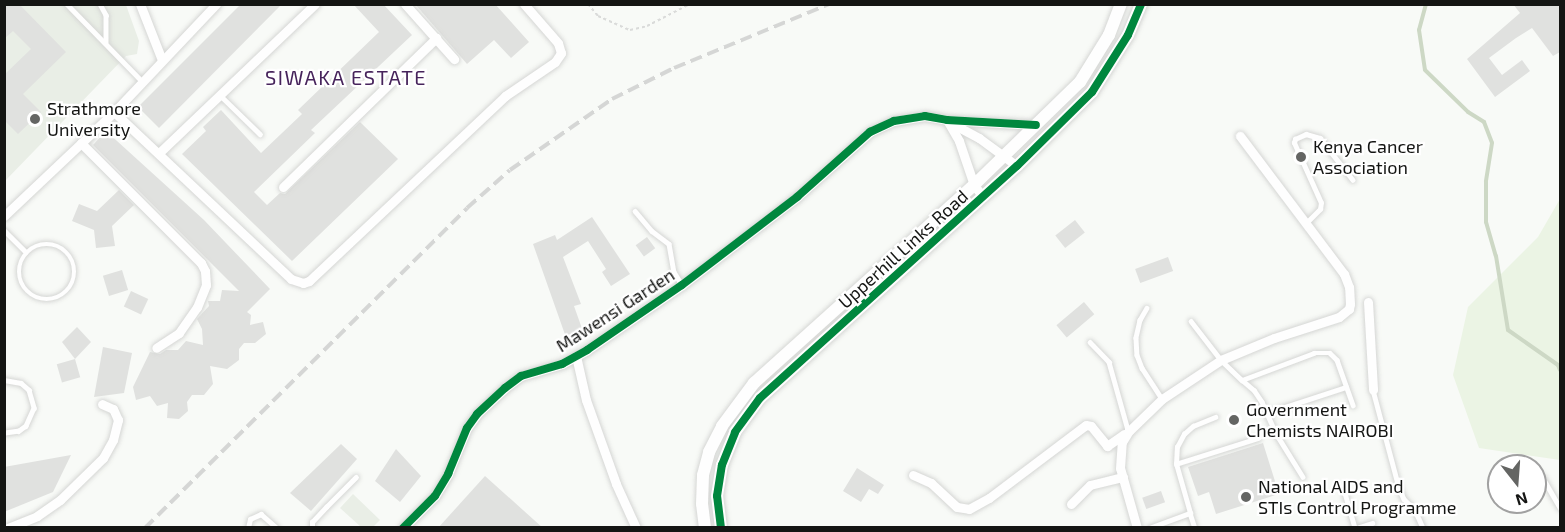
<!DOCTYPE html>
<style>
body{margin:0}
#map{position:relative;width:1565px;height:532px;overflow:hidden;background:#f8faf7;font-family:"Exo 2",sans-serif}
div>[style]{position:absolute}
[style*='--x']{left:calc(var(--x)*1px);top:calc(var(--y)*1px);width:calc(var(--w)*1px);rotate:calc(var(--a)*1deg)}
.built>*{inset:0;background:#e9eee6}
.green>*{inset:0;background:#ebf4e4}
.stream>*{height:4px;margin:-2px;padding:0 2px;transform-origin:2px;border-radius:2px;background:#cdd8c5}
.building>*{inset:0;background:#e0e1df;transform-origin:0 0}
.path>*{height:2px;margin-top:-1px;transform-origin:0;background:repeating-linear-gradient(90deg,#dadbda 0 3px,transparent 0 6px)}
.roads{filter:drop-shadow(0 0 2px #d5d6d4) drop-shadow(0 0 2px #d5d6d4)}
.service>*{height:4.5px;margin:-2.25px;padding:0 2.25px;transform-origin:2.25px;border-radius:2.25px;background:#fefefe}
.service>.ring{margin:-2.25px;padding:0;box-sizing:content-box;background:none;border:4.5px solid #fefefe;border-radius:50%}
.minor>*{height:9px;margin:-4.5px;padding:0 4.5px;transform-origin:4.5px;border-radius:4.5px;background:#fefefe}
.tertiary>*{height:12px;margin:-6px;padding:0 6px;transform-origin:6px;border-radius:6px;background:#fefefe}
.rail>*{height:4px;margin-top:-2px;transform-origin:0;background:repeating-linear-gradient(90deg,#d5d6d5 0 12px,transparent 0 18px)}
.cycleway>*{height:8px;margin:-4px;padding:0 4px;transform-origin:4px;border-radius:4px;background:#00873e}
.dots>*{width:16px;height:16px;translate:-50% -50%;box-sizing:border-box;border:3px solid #fff;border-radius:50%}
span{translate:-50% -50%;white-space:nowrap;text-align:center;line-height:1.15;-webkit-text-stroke:4.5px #fff;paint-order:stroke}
.poi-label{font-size:18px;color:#141513}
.left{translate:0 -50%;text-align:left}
.street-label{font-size:18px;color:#141513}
.neighbourhood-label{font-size:20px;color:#46235b;letter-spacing:1.5px}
.frame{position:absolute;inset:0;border:6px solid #141513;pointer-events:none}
.north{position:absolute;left:1487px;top:454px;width:60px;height:60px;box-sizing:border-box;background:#fff;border:2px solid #a1a1a1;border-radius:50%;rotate:163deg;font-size:16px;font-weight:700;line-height:24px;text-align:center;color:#141513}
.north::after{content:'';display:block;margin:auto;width:21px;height:27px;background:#646563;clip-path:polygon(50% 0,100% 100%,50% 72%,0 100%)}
</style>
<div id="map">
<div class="built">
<div style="clip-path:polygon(5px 5px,126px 5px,139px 41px,137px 54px,126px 56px,5px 181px)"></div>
<div style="clip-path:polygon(353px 494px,380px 520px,373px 527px,361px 527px,340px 508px)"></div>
</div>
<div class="green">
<div style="clip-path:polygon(1560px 199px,1560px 460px,1479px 448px,1453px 375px,1468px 307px,1538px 237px)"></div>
</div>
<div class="stream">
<div style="--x:1426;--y:4;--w:27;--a:105"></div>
<div style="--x:1419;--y:30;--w:40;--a:81.5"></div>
<div style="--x:1425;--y:70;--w:60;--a:44.3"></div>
<div style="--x:1468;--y:112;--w:19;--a:32"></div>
<div style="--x:1484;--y:122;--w:22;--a:69"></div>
<div style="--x:1492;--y:143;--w:39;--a:99"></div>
<div style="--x:1486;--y:182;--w:40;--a:90"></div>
<div style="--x:1486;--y:222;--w:35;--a:74"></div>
<div style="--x:1496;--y:256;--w:75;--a:80.8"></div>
<div style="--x:1508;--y:330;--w:61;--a:35"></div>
<div style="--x:1558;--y:365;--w:5;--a:68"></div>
</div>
<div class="building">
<div style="clip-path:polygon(4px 4px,19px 4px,66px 52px,23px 94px,41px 112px,18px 134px,4px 120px,4px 75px,31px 49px,13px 31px,4px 39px)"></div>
<div style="clip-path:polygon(241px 4px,282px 4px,159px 128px,138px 107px)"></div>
<div style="clip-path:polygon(353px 4px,383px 4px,412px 35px,311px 130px,315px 133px,254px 192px,267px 205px,280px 193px,285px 194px,360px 122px,398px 159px,292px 261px,182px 154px,206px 131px,203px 127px,221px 110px,261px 153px,302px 114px,298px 110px,379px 32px)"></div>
<div style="clip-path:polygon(415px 4px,495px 4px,529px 42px,511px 58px,494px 40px,467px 64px)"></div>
<div style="clip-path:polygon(1513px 4px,1560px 4px,1560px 52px,1553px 56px,1532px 28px,1516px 38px,1489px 58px,1502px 75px,1522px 60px,1530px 71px,1495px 97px,1467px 59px,1520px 13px)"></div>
<div style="clip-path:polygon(106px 131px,204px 220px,270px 289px,247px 312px,251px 315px,250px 325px,263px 322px,266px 334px,255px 343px,244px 343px,239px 349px,239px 360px,227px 369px,210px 366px,213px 384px,204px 395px,192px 395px,187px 402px,188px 411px,179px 419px,167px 418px,168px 403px,157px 406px,150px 396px,136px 400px,133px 387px,150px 352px,160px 354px,166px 350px,178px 350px,186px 341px,203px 345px,202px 329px,197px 319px,209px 306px,208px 301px,220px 301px,222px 290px,239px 291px,93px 145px)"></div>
<div style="clip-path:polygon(119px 190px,134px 205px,112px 226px,115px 246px,96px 248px,94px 230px,72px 221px,79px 204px,97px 211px)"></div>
<div style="clip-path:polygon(592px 217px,630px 274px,611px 286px,602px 272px,606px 269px,588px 241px,563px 257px,581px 304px,574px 306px,585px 337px,568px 343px,533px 244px,555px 235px,557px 240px)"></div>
<div style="left:1075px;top:220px;width:16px;height:25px;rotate:52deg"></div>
<div style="left:647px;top:237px;width:14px;height:14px;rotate:54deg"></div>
<div style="left:1168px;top:257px;width:15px;height:35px;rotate:70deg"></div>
<div style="left:122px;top:270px;width:21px;height:20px;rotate:73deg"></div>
<div style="left:131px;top:291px;width:19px;height:17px;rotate:25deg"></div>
<div style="left:1084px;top:302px;width:16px;height:36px;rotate:50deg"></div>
<div style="clip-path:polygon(77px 327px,91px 342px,75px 359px,62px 342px)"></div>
<div style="clip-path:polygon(103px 347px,132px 353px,124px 393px,94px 397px)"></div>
<div style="left:75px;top:359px;width:19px;height:19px;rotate:74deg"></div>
<div style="clip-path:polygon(1263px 443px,1279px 494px,1216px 514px,1209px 492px,1198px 496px,1188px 467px)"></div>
<div style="clip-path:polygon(341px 444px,357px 459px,311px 511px,290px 493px)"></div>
<div style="clip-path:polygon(396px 449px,421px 476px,400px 502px,375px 481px)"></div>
<div style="clip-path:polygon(71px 455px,53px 492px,4px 512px,4px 467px)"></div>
<div style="clip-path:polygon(857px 468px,884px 485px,878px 494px,869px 489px,861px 502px,843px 491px)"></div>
<div style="clip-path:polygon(485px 476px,543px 528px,438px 528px)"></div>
<div style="left:1161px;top:491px;width:12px;height:20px;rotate:70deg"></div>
</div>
<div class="path">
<div style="--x:588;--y:4;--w:16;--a:50"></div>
<div style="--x:598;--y:16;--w:35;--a:24"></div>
<div style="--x:630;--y:30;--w:17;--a:-13"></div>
<div style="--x:647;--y:26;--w:48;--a:-27.1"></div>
</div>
<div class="roads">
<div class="service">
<div style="--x:67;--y:4;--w:107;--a:45.8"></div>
<div style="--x:100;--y:4;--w:13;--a:61"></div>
<div style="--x:106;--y:15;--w:27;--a:90"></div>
<div style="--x:220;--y:95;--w:56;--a:44.3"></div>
<div style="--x:635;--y:211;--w:26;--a:50"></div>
<div style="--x:652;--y:231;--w:21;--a:37"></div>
<div style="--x:669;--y:244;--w:28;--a:80"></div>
<div style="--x:674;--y:272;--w:15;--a:58"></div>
<div style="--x:1306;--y:223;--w:20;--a:-45"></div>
<div style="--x:1320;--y:209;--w:6;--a:-81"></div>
<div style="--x:1321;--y:203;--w:66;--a:-114.2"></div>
<div style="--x:1294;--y:143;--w:4;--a:-76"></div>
<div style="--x:1295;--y:139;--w:12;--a:-24"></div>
<div style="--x:1306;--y:134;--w:15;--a:16"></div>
<div style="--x:1320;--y:138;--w:53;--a:51.8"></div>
<div style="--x:4;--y:230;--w:31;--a:45"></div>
<div class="ring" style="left:19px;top:244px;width:51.5px;height:51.5px"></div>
<div style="--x:1147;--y:308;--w:14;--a:120"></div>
<div style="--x:1140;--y:320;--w:18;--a:103"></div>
<div style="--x:1136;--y:338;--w:17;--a:87"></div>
<div style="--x:1137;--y:355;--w:14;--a:69"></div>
<div style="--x:1142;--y:368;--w:37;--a:57"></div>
<div style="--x:1191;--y:321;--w:49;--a:52.4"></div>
<div style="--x:1221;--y:360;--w:29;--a:44"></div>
<div style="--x:1242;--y:380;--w:77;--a:-20.6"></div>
<div style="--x:1314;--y:353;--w:16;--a:0"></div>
<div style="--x:1330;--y:353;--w:10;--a:45"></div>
<div style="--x:1337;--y:360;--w:48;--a:70.4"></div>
<div style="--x:1090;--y:342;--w:28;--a:46"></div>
<div style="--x:1109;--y:362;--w:71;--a:74.4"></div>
<div style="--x:4;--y:380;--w:17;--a:10"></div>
<div style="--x:21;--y:383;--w:11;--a:41"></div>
<div style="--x:29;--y:390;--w:19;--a:74"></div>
<div style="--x:34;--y:408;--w:20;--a:114"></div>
<div style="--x:26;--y:426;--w:9;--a:144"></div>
<div style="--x:19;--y:431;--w:15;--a:172"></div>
<div style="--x:1242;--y:380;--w:16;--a:40"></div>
<div style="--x:1254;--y:390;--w:14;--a:56"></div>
<div style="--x:1262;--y:402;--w:36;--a:66"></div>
<div style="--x:1277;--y:435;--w:49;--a:58.2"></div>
<div style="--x:1373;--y:390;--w:101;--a:75.1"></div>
<div style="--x:1399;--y:488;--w:12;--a:66"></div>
<div style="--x:1404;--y:499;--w:16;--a:45"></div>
<div style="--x:1415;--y:510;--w:20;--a:66"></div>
<div style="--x:1267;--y:413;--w:83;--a:-18.2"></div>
<div style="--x:1524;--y:462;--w:6;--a:39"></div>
<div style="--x:1176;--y:464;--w:86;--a:-17.6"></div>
<div style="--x:1535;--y:471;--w:11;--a:41"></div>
<div style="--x:1543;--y:478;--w:34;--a:60"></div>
<div style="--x:1345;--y:493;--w:36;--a:74"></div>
<div style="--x:1190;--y:513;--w:51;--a:-105.9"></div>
<div style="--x:1176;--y:464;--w:17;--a:-87"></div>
<div style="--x:1177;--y:447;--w:15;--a:-62"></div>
<div style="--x:1184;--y:434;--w:12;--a:-42"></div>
<div style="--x:1193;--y:426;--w:24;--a:-22"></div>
<div style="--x:248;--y:528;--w:9;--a:-77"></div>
<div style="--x:250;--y:519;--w:12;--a:-24"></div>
<div style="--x:261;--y:514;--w:21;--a:41"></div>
<div style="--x:312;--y:528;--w:6;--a:-90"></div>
<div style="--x:312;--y:522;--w:21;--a:-47"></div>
<div style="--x:326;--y:507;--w:42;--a:-45"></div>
<div style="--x:1149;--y:528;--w:44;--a:-20.1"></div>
<div style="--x:1190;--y:513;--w:16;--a:72"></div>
<div style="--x:1357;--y:528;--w:16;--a:-18"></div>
</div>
<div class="minor">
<div style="--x:140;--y:4;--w:60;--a:68.6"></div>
<div style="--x:405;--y:4;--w:74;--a:48.3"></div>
<div style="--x:114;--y:112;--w:243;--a:43.3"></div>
<div style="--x:291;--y:279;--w:13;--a:18"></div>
<div style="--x:303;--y:283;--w:6;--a:-18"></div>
<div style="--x:309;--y:281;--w:270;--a:-43.3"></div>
<div style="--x:505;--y:96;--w:60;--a:-34.2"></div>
<div style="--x:555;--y:62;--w:11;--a:-56"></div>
<div style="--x:561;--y:53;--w:10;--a:-107"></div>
<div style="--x:558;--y:43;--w:52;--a:-131.1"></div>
<div style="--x:947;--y:120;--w:24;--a:60"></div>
<div style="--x:959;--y:141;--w:46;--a:71.2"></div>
<div style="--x:974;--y:185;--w:15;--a:53"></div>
<div style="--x:949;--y:122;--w:34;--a:28"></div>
<div style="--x:979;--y:138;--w:47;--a:36.4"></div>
<div style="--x:81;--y:143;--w:170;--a:45"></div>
<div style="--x:201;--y:263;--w:9;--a:63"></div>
<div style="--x:205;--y:271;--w:14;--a:86"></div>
<div style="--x:206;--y:285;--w:24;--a:112"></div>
<div style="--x:197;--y:307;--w:32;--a:125"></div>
<div style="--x:179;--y:333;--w:27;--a:147"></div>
<div style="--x:160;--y:152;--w:214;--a:-43.7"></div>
<div style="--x:283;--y:187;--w:214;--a:-44.2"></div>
<div style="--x:4;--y:216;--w:151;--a:-43.4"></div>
<div style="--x:114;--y:112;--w:149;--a:-46.6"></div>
<div style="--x:1368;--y:302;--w:88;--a:86.7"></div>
<div style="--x:576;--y:356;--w:45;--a:77.2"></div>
<div style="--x:586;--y:400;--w:89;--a:70.3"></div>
<div style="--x:616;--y:484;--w:48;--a:65.6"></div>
<div style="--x:913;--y:475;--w:20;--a:24"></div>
<div style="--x:931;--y:483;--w:35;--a:43"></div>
<div style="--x:957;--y:507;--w:12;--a:9"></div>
<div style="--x:969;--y:509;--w:23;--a:-29"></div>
<div style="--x:989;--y:498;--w:121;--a:-37"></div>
<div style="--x:1086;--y:425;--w:5;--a:11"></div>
<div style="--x:1091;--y:426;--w:26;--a:51"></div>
<div style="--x:1107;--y:446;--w:21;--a:-35"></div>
<div style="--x:1071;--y:504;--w:27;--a:-45"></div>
<div style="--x:1090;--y:485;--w:34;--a:-14"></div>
<div style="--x:8;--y:528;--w:31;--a:-22"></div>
<div style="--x:37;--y:516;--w:28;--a:-35"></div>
<div style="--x:60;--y:500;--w:60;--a:-44.3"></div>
<div style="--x:103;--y:458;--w:21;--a:-61"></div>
<div style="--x:113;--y:440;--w:21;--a:-76"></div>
<div style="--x:118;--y:420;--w:12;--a:-114"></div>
<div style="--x:113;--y:409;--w:12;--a:-156"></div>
<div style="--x:403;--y:528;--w:45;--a:-45"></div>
<div style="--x:435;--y:496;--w:26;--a:-59"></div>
<div style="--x:448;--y:474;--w:50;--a:-67.6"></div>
<div style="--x:467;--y:428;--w:17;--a:-54"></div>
<div style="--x:477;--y:414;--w:38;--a:-43"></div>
<div style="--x:505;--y:388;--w:20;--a:-37"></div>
<div style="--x:521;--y:376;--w:43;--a:-16.3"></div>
<div style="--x:562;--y:364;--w:29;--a:-29"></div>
<div style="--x:587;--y:350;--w:115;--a:-34.4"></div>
<div style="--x:682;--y:285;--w:145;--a:-37.4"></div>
<div style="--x:797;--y:197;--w:98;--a:-41.7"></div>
<div style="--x:870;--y:132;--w:26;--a:-25"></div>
<div style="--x:894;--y:121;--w:31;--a:-9"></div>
<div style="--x:925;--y:116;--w:22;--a:10"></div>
<div style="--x:947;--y:120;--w:89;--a:3.2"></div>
<div style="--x:1137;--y:528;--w:62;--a:-105.8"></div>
<div style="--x:1120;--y:468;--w:26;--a:-86"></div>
<div style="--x:1122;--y:442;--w:13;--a:-58"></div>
<div style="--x:1129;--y:431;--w:46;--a:-44.1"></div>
<div style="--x:1162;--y:399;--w:71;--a:-33.5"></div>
<div style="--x:1221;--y:360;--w:57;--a:-22.5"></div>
<div style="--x:1274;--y:338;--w:68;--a:-17.9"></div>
<div style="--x:1339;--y:317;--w:13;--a:-39"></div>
<div style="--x:1349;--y:309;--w:5;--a:-79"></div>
<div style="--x:1350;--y:304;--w:17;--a:-93"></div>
<div style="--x:1349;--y:287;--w:14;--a:-111"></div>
<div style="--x:1344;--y:274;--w:173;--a:-127"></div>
</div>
<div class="tertiary">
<div style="--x:705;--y:528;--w:24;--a:-97"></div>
<div style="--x:702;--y:504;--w:29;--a:-88"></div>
<div style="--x:703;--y:475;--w:24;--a:-75"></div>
<div style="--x:709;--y:452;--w:29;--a:-63"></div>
<div style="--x:722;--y:426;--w:54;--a:-53.3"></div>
<div style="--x:754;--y:383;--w:296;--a:-42"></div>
<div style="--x:974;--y:185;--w:148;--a:-44.2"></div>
<div style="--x:1080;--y:82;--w:55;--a:-58.3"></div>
<div style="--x:1109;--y:35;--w:33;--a:-69"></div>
<div style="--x:721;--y:528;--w:32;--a:-97"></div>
<div style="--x:717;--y:496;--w:31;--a:-81"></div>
<div style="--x:722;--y:465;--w:35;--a:-68"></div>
<div style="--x:735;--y:432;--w:42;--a:-53.7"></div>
<div style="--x:760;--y:398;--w:346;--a:-42.1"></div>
<div style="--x:1017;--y:166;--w:105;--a:-44.6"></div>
<div style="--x:1092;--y:92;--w:67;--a:-57.7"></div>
<div style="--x:1128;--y:35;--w:34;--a:-67"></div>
</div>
</div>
<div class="rail">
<div style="--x:145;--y:528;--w:454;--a:-44.8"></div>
<div style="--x:467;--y:208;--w:57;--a:-41.5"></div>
<div style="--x:510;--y:170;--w:124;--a:-34.8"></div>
<div style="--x:612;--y:99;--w:69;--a:-26.6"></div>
<div style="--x:674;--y:68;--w:168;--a:-22.4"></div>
</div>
<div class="cycleway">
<div style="--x:403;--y:528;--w:45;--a:-45"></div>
<div style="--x:435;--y:496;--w:26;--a:-59"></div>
<div style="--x:448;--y:474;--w:50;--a:-67.6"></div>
<div style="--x:467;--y:428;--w:17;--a:-54"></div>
<div style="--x:477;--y:414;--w:38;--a:-43"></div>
<div style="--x:505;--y:388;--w:20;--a:-37"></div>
<div style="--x:521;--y:376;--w:43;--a:-16.3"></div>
<div style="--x:562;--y:364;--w:29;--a:-29"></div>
<div style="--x:587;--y:350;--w:115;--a:-34.4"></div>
<div style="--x:682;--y:285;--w:145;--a:-37.4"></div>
<div style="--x:797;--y:197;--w:98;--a:-41.7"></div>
<div style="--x:870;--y:132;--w:26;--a:-25"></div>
<div style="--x:894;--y:121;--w:31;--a:-9"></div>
<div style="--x:925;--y:116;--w:22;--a:10"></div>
<div style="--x:947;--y:120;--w:89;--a:3.2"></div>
<div style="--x:721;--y:528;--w:32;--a:-97"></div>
<div style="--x:717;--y:496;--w:31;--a:-81"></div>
<div style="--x:722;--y:465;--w:35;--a:-68"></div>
<div style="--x:735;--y:432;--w:42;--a:-53.7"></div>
<div style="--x:760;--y:398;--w:346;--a:-42.1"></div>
<div style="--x:1017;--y:166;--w:105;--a:-44.6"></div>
<div style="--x:1092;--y:92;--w:67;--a:-57.7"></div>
<div style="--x:1128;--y:35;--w:34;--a:-67"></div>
</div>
<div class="dots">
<div style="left:35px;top:119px;background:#646563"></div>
<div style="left:1301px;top:157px;background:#646563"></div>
<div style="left:1234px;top:420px;background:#646563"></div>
<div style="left:1246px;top:497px;background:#646563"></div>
</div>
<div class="poi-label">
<span class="left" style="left:47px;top:119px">Strathmore<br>University</span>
<span class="left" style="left:1313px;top:157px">Kenya Cancer<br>Association</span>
<span class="left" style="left:1246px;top:420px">Government<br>Chemists NAIROBI</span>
<span class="left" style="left:1258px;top:497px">National AIDS and<br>STIs Control Programme</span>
</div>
<div class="street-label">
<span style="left:903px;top:249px;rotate:-42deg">Upperhill Links Road</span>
<span style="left:615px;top:310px;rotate:-33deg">Mawensi Garden</span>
</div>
<div class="neighbourhood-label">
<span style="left:346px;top:77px">SIWAKA ESTATE</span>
</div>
<div class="frame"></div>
<div class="north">N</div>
</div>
